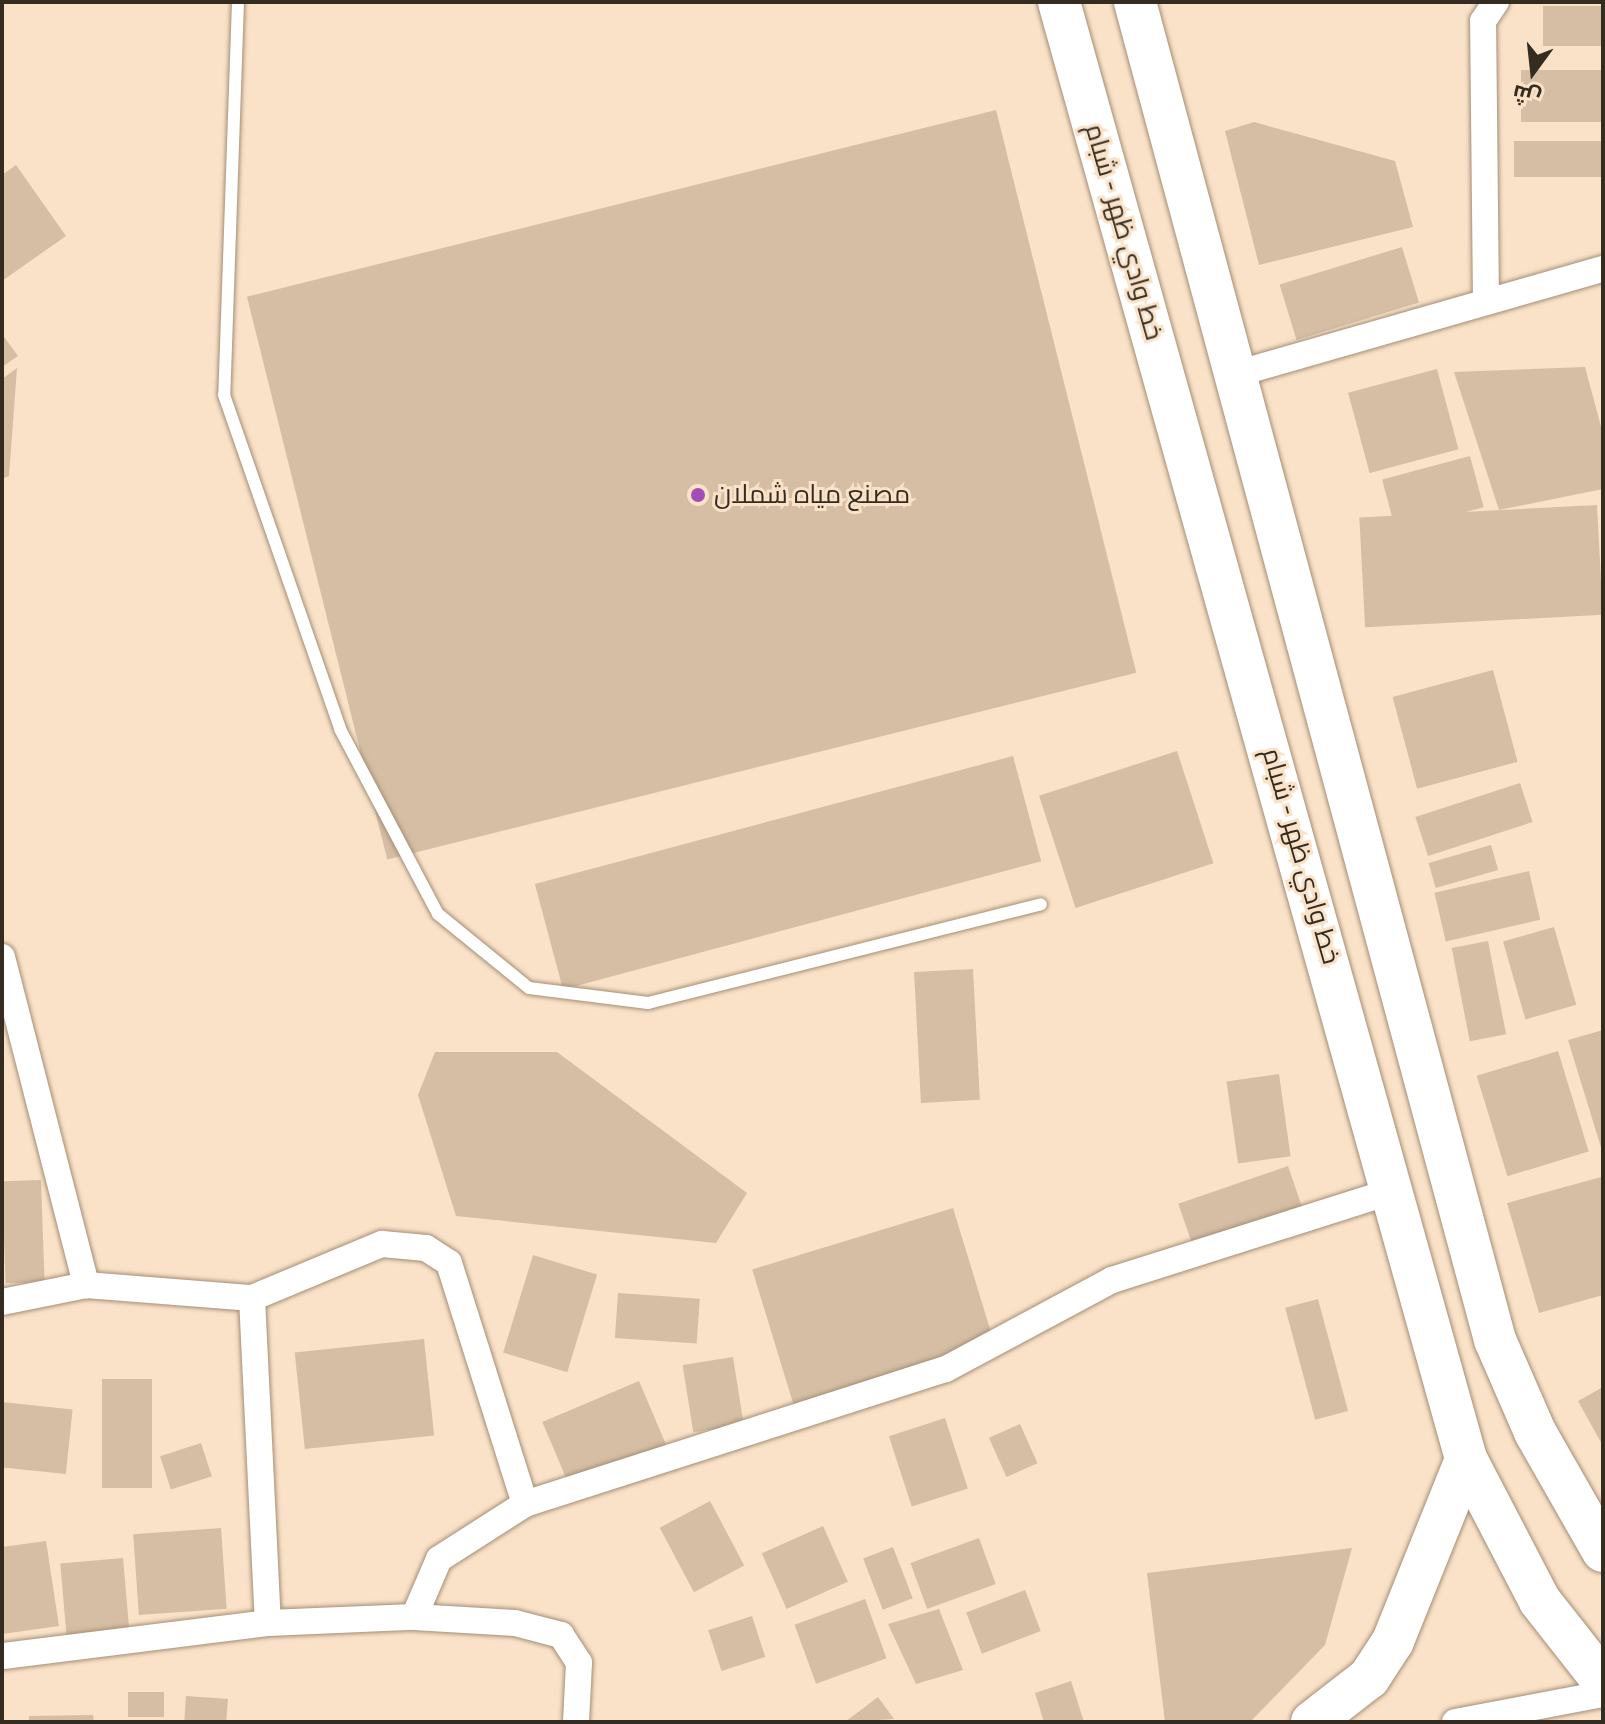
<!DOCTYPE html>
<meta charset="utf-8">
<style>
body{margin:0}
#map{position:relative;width:1605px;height:1724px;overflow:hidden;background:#fae2c8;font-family:Karla,Cairo,sans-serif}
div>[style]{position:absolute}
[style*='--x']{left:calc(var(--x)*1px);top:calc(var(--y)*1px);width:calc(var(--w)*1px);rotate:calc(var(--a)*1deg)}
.building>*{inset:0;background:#d5bea4;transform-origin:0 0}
.roads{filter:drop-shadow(0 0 2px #a48e76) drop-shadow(0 0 2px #a48e76)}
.service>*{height:12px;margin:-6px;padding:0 6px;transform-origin:6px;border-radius:6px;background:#fff}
.minor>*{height:26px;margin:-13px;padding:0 13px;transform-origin:13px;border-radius:13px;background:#fff}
.primary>*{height:42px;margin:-21px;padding:0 21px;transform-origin:21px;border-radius:21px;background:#fff}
.dots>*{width:22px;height:22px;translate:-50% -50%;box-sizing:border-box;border:4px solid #fae2c8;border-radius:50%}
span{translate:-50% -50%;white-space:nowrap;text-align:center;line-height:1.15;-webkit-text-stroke:6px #fae2c8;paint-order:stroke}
.street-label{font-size:26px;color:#342b21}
.poi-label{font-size:26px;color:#342b21}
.left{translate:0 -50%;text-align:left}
.frame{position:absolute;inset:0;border:4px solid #342b21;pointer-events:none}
.north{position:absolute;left:1493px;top:32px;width:80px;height:80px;-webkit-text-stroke:6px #fae2c8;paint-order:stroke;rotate:195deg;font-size:22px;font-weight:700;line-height:32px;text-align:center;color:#342b21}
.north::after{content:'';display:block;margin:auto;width:28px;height:36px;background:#342b21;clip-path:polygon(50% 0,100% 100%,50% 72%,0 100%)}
</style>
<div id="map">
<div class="building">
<div style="left:1603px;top:6px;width:40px;height:60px;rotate:90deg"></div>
<div style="left:1603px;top:70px;width:52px;height:82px;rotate:90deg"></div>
<div style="left:996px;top:110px;width:580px;height:772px;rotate:76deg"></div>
<div style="clip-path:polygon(1254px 122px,1395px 161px,1413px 227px,1259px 265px,1225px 131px)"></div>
<div style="left:1603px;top:141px;width:36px;height:89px;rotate:90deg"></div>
<div style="clip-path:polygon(16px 165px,66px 236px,2px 281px,2px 175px)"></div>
<div style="left:1402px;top:247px;width:58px;height:128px;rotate:73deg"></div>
<div style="clip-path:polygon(2px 334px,18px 356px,2px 367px)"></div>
<div style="clip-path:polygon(1585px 367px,1603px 434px,1603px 489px,1499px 510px,1454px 372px)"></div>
<div style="clip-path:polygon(17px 368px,9px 476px,2px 479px,2px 379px)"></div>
<div style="left:1437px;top:369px;width:83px;height:92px;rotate:75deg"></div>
<div style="left:1470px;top:456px;width:53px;height:91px;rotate:75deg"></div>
<div style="left:1597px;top:505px;width:110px;height:238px;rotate:87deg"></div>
<div style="left:1493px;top:670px;width:95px;height:104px;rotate:75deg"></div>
<div style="left:1177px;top:751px;width:118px;height:145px;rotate:72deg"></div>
<div style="left:1013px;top:756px;width:109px;height:495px;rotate:75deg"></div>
<div style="left:1520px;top:783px;width:41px;height:110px;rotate:72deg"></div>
<div style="left:1491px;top:845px;width:26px;height:65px;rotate:74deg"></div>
<div style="left:1529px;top:871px;width:50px;height:97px;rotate:77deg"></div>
<div style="left:1554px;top:927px;width:81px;height:53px;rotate:74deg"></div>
<div style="left:1488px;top:941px;width:95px;height:37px;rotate:79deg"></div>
<div style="left:973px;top:969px;width:131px;height:59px;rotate:87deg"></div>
<div style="clip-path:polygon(1603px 1030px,1603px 1154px,1568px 1040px)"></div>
<div style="left:1558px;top:1051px;width:105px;height:85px;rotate:73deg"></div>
<div style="clip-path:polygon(435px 1052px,557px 1052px,747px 1193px,716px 1243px,456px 1216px,418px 1095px)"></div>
<div style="left:1279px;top:1074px;width:83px;height:53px;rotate:82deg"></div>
<div style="left:1288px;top:1166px;width:43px;height:116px;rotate:71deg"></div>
<div style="clip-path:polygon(1601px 1177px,1603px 1295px,1539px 1313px,1507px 1203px)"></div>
<div style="left:41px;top:1180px;width:102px;height:39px;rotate:88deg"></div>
<div style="left:953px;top:1208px;width:141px;height:210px;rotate:73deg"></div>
<div style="left:533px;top:1255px;width:67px;height:102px;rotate:17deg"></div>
<div style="left:618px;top:1293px;width:82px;height:45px;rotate:4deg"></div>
<div style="left:1318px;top:1299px;width:116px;height:34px;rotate:75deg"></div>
<div style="left:424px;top:1339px;width:97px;height:130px;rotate:84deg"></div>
<div style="left:733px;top:1357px;width:68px;height:51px;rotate:81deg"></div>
<div style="left:102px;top:1379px;width:50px;height:109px"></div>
<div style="left:639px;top:1381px;width:72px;height:105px;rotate:67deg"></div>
<div style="clip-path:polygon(1603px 1387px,1603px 1446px,1578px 1401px)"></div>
<div style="left:2px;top:1402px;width:71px;height:65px;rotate:6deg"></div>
<div style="left:945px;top:1418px;width:74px;height:59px;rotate:72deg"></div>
<div style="left:1020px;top:1424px;width:43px;height:34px;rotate:66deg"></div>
<div style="left:201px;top:1443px;width:35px;height:43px;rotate:72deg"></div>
<div style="left:710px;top:1501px;width:73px;height:57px;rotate:62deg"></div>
<div style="left:823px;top:1526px;width:61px;height:67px;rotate:66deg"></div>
<div style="left:221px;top:1528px;width:81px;height:88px;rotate:86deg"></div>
<div style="left:979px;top:1538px;width:49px;height:73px;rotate:70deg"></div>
<div style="clip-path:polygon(46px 1541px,59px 1626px,2px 1634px,2px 1547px)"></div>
<div style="left:893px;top:1547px;width:55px;height:32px;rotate:69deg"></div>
<div style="clip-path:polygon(1352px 1548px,1325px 1645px,1250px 1722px,1165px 1722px,1147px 1573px)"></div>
<div style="left:123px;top:1558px;width:72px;height:63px;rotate:85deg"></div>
<div style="left:1025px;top:1590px;width:44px;height:63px;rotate:69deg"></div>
<div style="left:865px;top:1599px;width:63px;height:75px;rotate:70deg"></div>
<div style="clip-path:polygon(939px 1609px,963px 1670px,916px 1684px,888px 1624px)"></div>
<div style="left:752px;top:1616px;width:43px;height:46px;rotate:72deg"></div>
<div style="clip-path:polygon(1071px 1681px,1084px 1722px,1044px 1722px,1035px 1693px)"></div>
<div style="left:128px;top:1692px;width:36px;height:25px"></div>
<div style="left:186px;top:1696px;width:42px;height:26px;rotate:4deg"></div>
<div style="clip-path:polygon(878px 1697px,894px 1719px,845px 1722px)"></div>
<div style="clip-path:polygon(93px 1715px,94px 1722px,29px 1722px,29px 1716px)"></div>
</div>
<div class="roads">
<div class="service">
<div style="--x:238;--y:2;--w:393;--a:92"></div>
<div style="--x:224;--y:395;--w:354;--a:70.8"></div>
<div style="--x:340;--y:729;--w:209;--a:62.1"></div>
<div style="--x:438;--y:914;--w:117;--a:39.1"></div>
<div style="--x:529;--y:988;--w:120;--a:7.2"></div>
<div style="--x:648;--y:1003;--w:405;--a:-14.1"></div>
</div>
<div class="minor">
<div style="--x:1486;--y:302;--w:281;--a:-90.6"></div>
<div style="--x:1483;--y:21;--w:23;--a:-56"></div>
<div style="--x:1236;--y:374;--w:382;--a:-16"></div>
<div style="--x:2;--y:957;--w:339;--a:75.6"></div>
<div style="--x:86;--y:1285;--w:167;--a:4.5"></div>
<div style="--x:252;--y:1298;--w:325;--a:87.2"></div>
<div style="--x:268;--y:1623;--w:268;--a:172.9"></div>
<div style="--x:252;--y:1298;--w:141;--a:-22.6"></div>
<div style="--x:382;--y:1244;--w:44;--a:5.2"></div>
<div style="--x:426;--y:1248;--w:27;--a:33"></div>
<div style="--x:449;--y:1263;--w:253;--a:72.5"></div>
<div style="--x:2;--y:1302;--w:86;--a:-11.4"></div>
<div style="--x:414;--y:1617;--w:63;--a:-66.7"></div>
<div style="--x:439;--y:1559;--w:102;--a:-32.6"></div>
<div style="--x:525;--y:1504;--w:442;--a:-17.8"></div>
<div style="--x:946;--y:1369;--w:188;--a:-28.2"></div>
<div style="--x:1112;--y:1280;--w:298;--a:-17.6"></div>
<div style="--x:268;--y:1623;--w:146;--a:-2.4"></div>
<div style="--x:414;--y:1617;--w:101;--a:3.4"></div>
<div style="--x:515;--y:1623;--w:48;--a:14.6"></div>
<div style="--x:561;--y:1635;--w:33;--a:57"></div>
<div style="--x:579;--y:1663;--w:59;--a:92.9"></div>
<div style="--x:1455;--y:1722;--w:151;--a:-10.7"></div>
</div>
<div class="primary">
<div style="--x:1059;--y:2;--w:1513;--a:74.39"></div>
<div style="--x:1466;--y:1459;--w:160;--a:62.5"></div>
<div style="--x:1540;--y:1601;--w:102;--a:51.8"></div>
<div style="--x:1135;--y:2;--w:1386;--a:74.94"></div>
<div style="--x:1495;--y:1340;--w:100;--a:66.5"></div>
<div style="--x:1535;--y:1432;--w:137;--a:60.3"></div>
<div style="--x:1312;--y:1722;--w:72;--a:-37.7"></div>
<div style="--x:1369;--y:1678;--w:44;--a:-57"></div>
<div style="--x:1393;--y:1641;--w:196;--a:-68.1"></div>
</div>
</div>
<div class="dots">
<div style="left:698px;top:495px;background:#a44cb9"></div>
</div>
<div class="street-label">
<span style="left:1124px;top:232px;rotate:74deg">خط وادي ظهر - شبام</span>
<span style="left:1301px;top:856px;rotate:74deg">خط وادي ظهر - شبام</span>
</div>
<div class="poi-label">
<span class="left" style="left:714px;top:495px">مصنع مياه شملان</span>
</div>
<div class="frame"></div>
<div class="north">ش</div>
</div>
